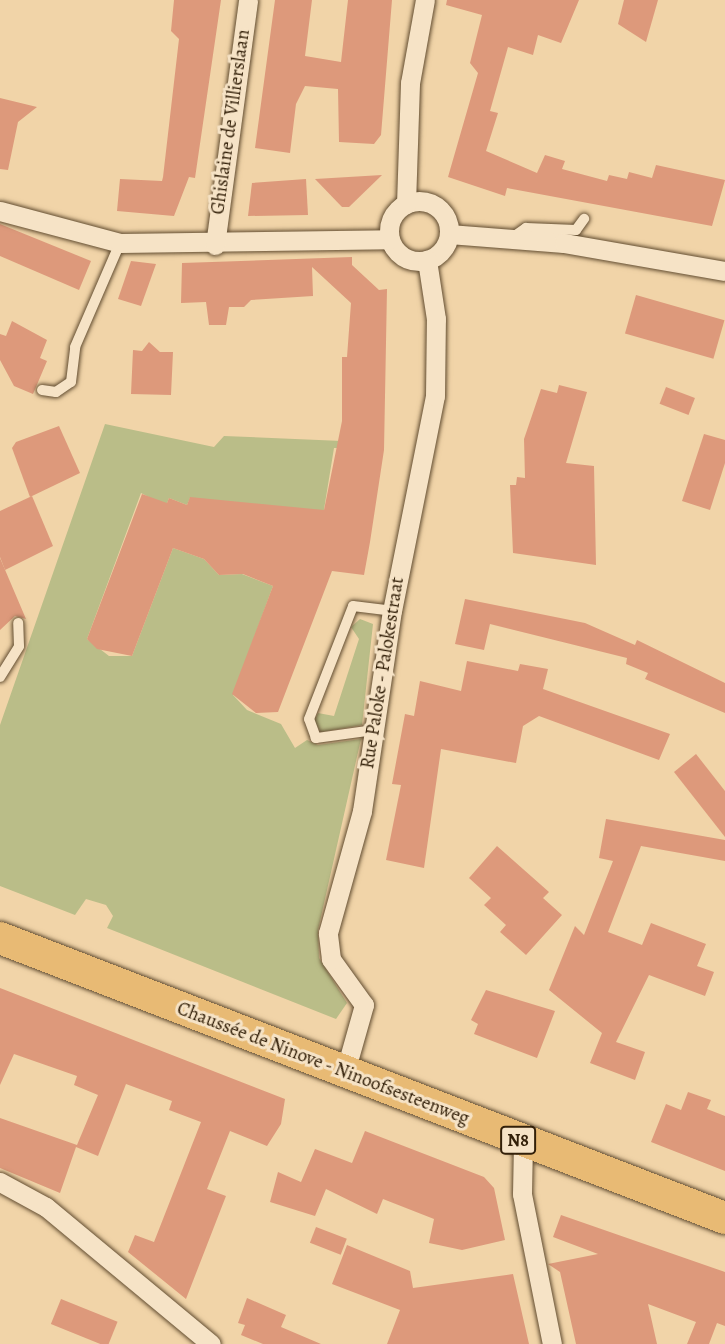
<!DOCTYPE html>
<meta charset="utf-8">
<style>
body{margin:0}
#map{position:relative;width:725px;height:1344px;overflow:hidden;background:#f1d4a8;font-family:Alegreya,serif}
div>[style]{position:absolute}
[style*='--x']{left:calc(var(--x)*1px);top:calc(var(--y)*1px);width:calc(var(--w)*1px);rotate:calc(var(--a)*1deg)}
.green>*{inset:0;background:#babd88}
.building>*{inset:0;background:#dd997b;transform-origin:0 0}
.roads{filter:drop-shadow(0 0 2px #624d31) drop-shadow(0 0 2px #624d31)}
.lane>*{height:10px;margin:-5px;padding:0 5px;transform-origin:5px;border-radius:5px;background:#f6e3c6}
.street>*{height:19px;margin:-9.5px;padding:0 9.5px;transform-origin:9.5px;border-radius:9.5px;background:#f6e3c6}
.street>.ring{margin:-9.5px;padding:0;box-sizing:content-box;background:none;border:19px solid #f6e3c6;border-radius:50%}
.primary>*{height:32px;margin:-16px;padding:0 16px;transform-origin:16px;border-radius:16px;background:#e8ba74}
span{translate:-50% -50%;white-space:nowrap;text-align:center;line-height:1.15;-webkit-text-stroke:6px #f6e3c6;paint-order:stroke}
.shield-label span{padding:2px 5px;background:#f6e3c6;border:2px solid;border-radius:5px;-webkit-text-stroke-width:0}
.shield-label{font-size:18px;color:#332009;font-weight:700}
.street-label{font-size:19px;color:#332009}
</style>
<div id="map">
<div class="green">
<div style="clip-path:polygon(105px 424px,214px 447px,224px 436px,342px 441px,341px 448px,334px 448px,320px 534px,190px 498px,187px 505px,169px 498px,166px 506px,141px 493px,87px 639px,109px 656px,132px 656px,173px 548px,204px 559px,219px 575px,242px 574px,273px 586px,233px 695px,247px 710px,281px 724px,295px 748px,307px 740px,318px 745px,361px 739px,318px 930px,319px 958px,347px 1003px,336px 1019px,107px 928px,113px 916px,106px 905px,86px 899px,75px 915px,0 886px,0 725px)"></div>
<div style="clip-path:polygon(360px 619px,373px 624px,362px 725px,321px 732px,314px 721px,318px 713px,334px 716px,359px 639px,351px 627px)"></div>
</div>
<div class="building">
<div style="clip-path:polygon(174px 0,221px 0,195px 178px,189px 177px,174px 216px,117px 211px,120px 179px,162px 181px,163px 177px,179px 39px,171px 31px)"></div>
<div style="clip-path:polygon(275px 0,312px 0,305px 56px,341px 62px,348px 0,392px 0,381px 135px,374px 144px,339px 142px,338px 89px,305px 86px,296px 104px,290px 153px,255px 148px)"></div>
<div style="clip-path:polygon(447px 0,579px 0,561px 43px,538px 35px,533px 55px,508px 47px,490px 111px,498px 113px,486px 151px,537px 173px,545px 155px,565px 161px,562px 169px,607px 181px,609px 175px,627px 179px,629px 172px,652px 178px,656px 165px,725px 180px,712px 226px,507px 188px,505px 196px,448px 177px,478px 73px,470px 63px,482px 15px,446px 5px)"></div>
<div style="clip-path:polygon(624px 0,658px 0,646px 42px,618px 24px)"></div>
<div style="clip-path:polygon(0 98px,37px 107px,18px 122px,8px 170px,0 169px)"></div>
<div style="clip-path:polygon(382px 175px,349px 207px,342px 207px,315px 179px)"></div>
<div style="clip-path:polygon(306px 179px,308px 215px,248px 216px,252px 183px)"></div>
<div style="clip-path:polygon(0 224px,91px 261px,79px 290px,0 256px)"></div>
<div style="clip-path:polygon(352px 257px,352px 265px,379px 290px,387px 289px,384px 450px,370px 542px,364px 575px,332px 571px,278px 712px,256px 713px,232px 694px,273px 586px,243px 574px,219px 575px,204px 559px,173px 548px,132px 656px,97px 649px,87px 639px,142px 494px,167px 503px,169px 498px,187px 505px,190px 497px,324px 510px,342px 421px,342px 357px,347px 357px,351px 303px,312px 267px,313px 296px,251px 300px,244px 307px,229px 307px,226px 325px,209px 325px,206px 302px,181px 303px,182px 263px)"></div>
<div style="clip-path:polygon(131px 261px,156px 264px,141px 306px,118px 299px)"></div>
<div style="left:636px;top:295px;width:92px;height:40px;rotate:16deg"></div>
<div style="clip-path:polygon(12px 321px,47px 340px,40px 358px,47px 361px,33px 394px,14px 386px,0 360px,0 334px,6px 336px)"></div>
<div style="clip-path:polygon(149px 342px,160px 352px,173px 352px,171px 395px,131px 394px,133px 350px,142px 351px)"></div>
<div style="clip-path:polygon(559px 385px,587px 392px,566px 463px,594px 466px,596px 565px,513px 553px,510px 485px,516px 485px,517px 477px,525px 478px,524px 439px,541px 389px,557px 393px)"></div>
<div style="left:666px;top:387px;width:31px;height:18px;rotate:21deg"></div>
<div style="clip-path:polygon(59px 426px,80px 473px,30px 497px,12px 448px,16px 442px)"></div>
<div style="clip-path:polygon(704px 434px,725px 440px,725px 463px,710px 510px,682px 501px)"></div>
<div style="clip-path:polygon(32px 496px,53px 546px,5px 570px,0 557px,0 511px)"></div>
<div style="clip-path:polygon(0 558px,26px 619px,15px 616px,0 630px)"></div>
<div style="clip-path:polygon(465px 599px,585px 623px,635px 645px,637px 640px,725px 683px,725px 713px,645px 679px,648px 673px,626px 664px,627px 658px,490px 624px,484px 650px,455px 644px)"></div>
<div style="clip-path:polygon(467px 661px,518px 671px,520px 664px,548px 669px,543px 689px,670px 734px,659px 760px,539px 716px,523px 726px,516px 763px,441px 749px,424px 868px,386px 860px,401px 785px,392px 784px,405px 714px,414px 716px,420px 681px,461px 691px)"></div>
<div style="clip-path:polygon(696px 754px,725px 791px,725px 837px,674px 772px)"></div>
<div style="clip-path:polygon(606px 819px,725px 840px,725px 861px,641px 846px,608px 932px,642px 945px,651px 923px,706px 944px,697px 966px,714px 972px,705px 996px,649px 975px,616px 1042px,645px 1052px,635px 1080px,590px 1063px,602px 1033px,549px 990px,575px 926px,584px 935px,613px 861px,599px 858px)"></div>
<div style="clip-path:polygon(497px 846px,549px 892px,543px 898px,562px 915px,526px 955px,500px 932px,506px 925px,484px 905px,491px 898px,469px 878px)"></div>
<div style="clip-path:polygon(0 988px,285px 1099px,281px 1124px,267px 1146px,230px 1131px,207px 1189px,226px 1196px,186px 1299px,128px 1252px,135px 1235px,154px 1242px,201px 1122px,169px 1110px,172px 1101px,126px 1084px,98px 1156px,76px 1147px,60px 1193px,0 1168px,0 1118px,77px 1145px,98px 1095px,74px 1085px,77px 1076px,14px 1054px,0 1085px)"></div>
<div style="clip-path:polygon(486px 990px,555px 1011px,537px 1058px,474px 1034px,478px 1024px,471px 1020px)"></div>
<div style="clip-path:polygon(688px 1092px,711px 1100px,707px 1109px,725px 1116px,725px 1171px,651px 1142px,666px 1104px,681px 1110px)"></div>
<div style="clip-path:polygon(365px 1131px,484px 1177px,494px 1188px,505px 1240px,462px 1250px,429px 1243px,434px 1219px,383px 1199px,377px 1214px,326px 1189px,315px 1216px,270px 1202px,278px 1172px,301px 1182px,315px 1149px,352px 1163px)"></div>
<div style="clip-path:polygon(561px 1215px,725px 1272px,725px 1326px,717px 1323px,709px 1344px,687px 1344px,696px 1322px,648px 1304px,657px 1344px,576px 1344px,560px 1272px,548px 1264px,598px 1254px,553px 1237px)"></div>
<div style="left:316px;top:1227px;width:33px;height:17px;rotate:21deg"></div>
<div style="clip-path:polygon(347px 1245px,410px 1271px,413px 1288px,513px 1274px,529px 1344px,387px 1344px,400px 1310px,332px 1284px)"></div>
<div style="clip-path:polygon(247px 1298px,286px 1315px,281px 1327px,321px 1344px,263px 1344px,241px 1335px,245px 1325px,238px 1323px)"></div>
<div style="left:61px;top:1299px;width:61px;height:27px;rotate:22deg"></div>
</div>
<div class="roads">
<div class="lane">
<div style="--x:513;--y:237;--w:16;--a:-35"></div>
<div style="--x:526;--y:228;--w:50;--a:2.3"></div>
<div style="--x:576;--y:230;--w:14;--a:-54"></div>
<div style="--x:42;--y:390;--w:14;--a:8"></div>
<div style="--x:56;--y:392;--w:18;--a:-34"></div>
<div style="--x:71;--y:382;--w:35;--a:-83"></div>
<div style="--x:75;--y:347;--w:113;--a:-66.6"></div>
<div style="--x:0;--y:677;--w:36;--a:-58"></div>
<div style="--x:19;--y:646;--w:23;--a:-92"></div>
<div style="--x:374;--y:730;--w:59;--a:172.1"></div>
<div style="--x:316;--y:738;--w:20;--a:-110"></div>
<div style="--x:309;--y:719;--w:121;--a:-68.7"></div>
<div style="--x:353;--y:606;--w:39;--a:7"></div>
</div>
<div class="street">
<div class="ring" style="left:389px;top:201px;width:41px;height:41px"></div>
<div style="--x:406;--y:204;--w:121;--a:-88.1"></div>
<div style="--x:410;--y:83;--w:84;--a:-79.8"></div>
<div style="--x:0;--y:211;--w:124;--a:14.9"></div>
<div style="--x:120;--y:243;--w:270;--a:-0.8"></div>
<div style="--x:449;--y:234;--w:115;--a:4.5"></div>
<div style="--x:564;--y:243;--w:163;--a:9.9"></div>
<div style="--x:215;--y:245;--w:247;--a:-82.3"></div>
<div style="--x:345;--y:1072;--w:70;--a:-74.2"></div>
<div style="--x:364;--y:1005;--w:57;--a:-125.7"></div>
<div style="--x:331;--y:959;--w:26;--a:-97"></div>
<div style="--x:328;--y:933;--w:127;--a:-74.4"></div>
<div style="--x:362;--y:811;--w:202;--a:-81.5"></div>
<div style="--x:392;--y:611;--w:219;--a:-78.7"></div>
<div style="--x:435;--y:396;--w:77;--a:-89.3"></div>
<div style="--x:436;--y:319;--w:60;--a:-98.7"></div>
<div style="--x:523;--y:1142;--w:52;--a:91.1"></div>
<div style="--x:522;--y:1194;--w:153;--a:78.7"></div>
<div style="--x:0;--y:1182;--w:52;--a:28.5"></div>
<div style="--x:46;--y:1207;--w:214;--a:39.7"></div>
</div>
<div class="primary">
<div style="--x:0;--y:938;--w:777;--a:21.12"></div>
</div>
</div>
<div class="shield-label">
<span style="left:518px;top:1140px">N8</span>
</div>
<div class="street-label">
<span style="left:231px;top:122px;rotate:-82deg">Ghislaine de Villierslaan</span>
<span style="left:383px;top:673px;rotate:-81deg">Rue Paloke - Palokestraat</span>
<span style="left:323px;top:1064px;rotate:21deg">Chaussée de Ninove - Ninoofsesteenweg</span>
</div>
</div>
